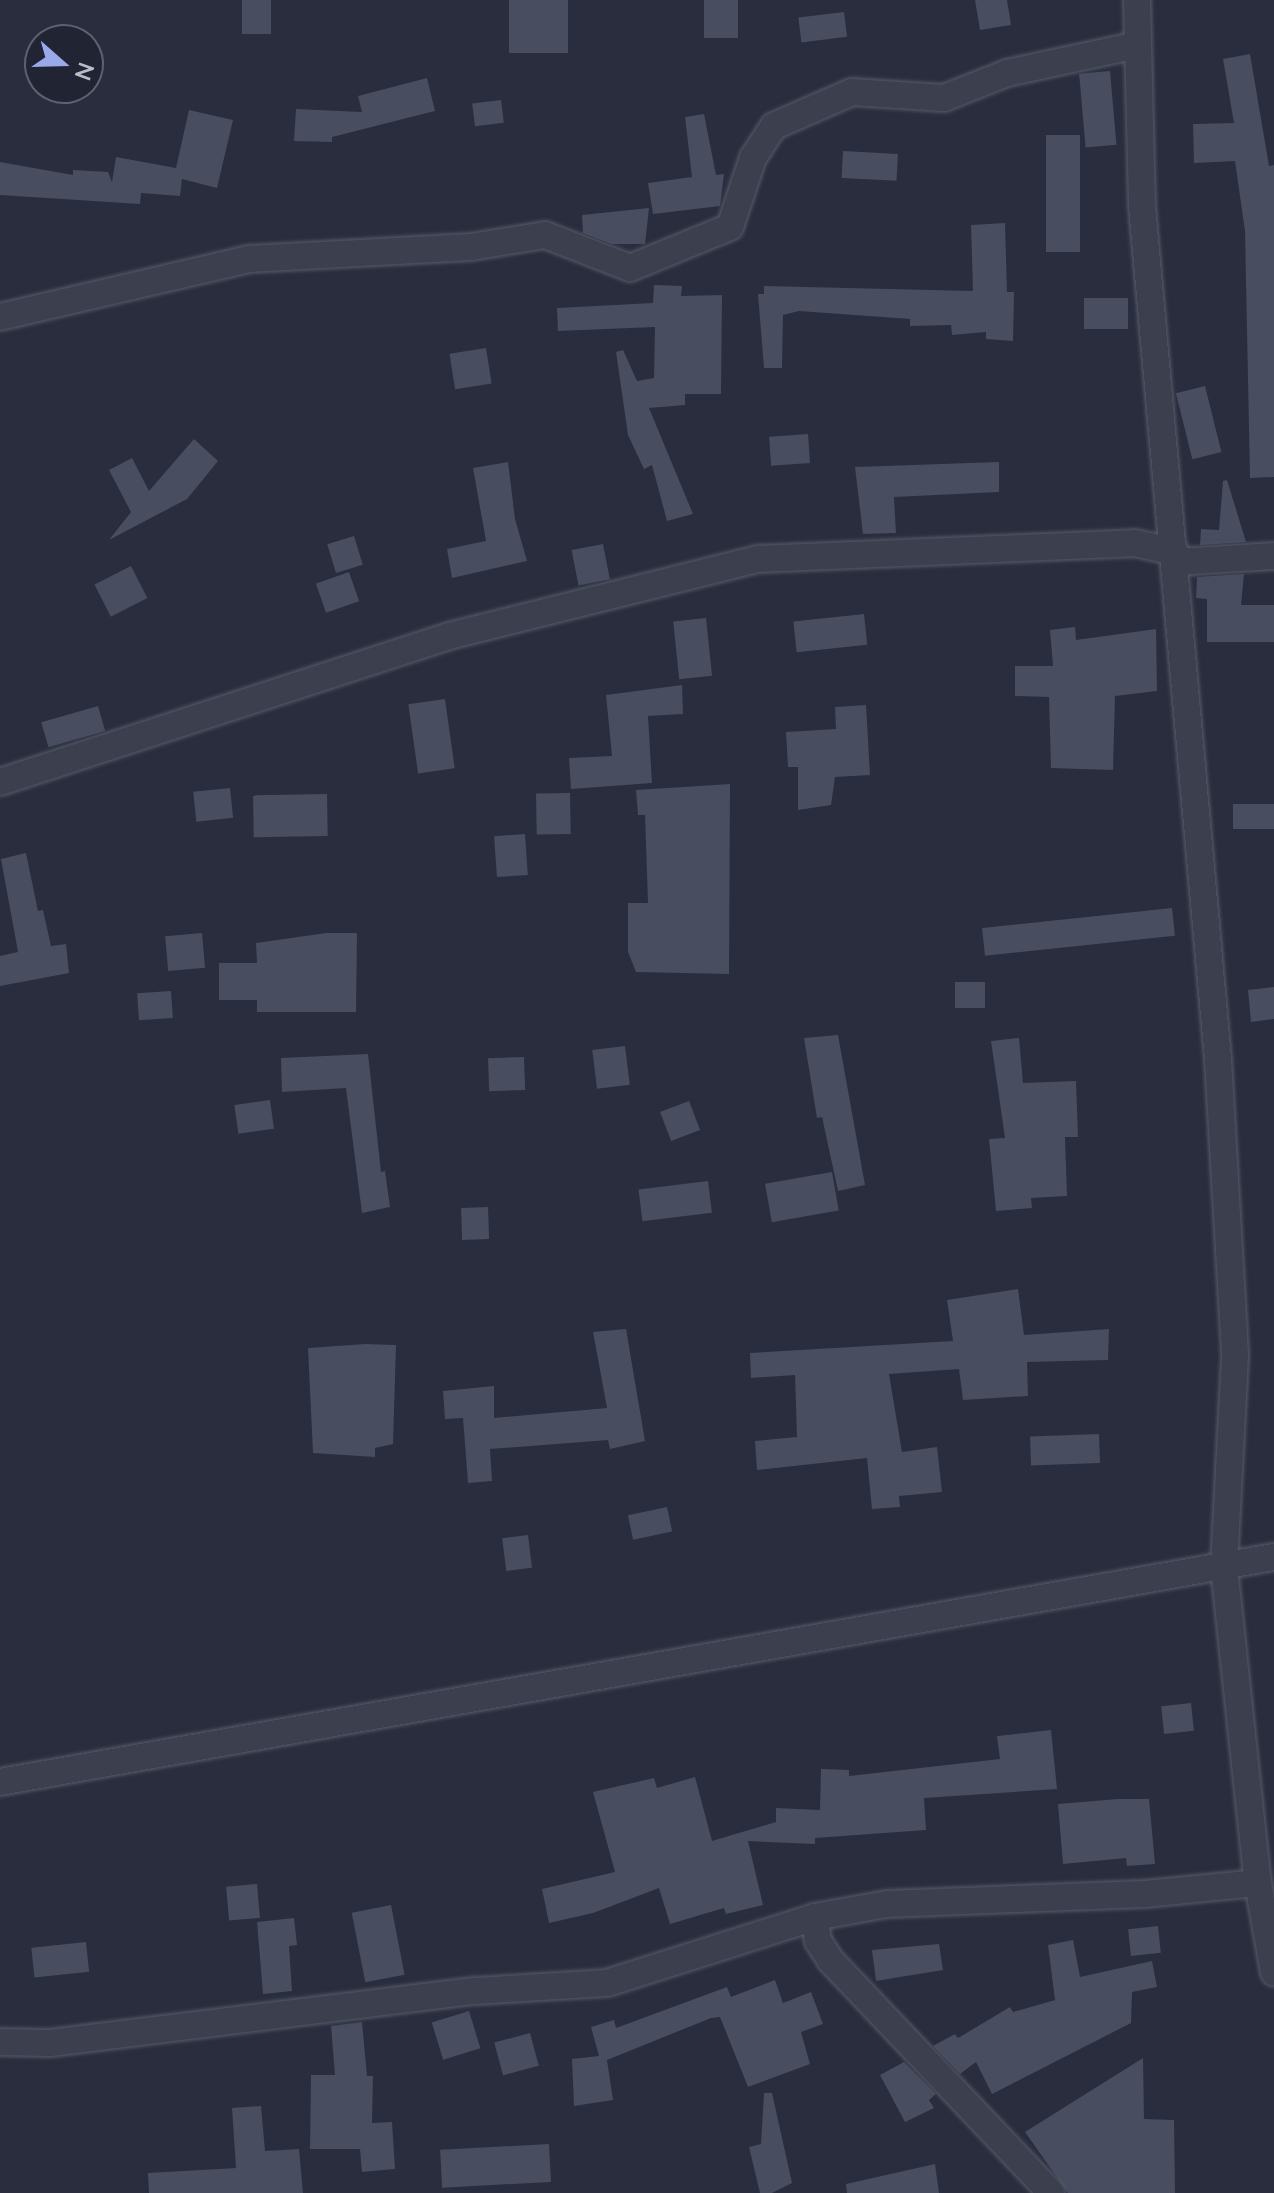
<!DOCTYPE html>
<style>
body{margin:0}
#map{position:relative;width:1274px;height:2193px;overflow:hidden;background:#292d3e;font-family:Lato,sans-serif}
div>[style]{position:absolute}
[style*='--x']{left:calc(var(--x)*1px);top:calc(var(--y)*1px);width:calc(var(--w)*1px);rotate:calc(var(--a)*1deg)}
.building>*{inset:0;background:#484d5f;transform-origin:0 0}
.roads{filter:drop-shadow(0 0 2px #575b69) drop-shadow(0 0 2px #575b69)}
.street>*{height:26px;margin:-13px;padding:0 13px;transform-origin:13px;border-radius:13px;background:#3c404e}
span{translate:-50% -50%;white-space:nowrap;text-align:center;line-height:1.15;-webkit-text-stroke:6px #212533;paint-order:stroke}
.north{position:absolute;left:24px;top:24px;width:80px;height:80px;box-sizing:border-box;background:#212533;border:2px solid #5e616f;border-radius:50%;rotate:110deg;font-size:22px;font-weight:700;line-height:32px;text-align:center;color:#b9bcc9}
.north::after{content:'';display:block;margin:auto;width:28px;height:36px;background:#9aa8ec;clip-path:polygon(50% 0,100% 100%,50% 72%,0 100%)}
</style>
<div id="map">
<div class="building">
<div style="left:242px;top:0;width:29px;height:34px"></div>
<div style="left:509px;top:0;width:59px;height:53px"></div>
<div style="left:704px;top:0;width:34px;height:38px"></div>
<div style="clip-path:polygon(975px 0,1007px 0,1011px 25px,980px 30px)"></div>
<div style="left:844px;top:12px;width:25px;height:46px;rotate:83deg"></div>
<div style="clip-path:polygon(1250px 54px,1269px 166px,1274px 165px,1274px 477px,1250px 478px,1245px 231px,1235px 161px,1194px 163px,1193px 124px,1234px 123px,1223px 59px)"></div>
<div style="left:1110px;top:71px;width:74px;height:31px;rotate:85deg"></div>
<div style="clip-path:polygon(427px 78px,435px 111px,332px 137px,332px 142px,294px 141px,296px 109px,362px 112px,358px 96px)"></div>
<div style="left:501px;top:100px;width:23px;height:29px;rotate:83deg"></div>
<div style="clip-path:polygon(189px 110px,233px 120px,217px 188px,182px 179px,180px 196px,141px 193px,140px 204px,0 195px,0 162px,73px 175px,73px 170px,108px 172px,112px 182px,116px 157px,176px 168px)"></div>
<div style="clip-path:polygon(704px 114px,716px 175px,724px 174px,720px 206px,653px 214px,648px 183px,692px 177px,685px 117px)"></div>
<div style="left:1046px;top:135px;width:34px;height:117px"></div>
<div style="left:843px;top:151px;width:55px;height:27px;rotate:3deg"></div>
<div style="clip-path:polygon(649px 208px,645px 244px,612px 244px,583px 233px,582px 215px)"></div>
<div style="clip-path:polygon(1005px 223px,1007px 292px,1014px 292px,1013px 341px,986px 339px,986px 332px,952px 335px,951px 325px,910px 326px,910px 319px,799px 311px,783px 315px,782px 368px,764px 368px,758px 294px,764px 294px,764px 286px,973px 291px,971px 225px)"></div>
<div style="clip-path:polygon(654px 285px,682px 286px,681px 296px,722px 295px,721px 394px,685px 394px,685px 405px,649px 408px,693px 514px,667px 521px,652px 465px,644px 469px,628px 435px,616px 352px,623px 350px,637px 381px,654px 378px,655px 327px,558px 331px,557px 308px,653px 303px)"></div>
<div style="left:1084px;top:298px;width:44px;height:31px"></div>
<div style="left:486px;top:348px;width:36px;height:37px;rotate:81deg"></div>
<div style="left:1205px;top:386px;width:68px;height:30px;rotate:76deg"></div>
<div style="left:808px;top:434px;width:29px;height:39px;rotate:86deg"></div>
<div style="clip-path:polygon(194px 439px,218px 461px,187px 499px,109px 540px,131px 512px,109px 470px,132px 458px,149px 491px)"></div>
<div style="clip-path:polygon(508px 462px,515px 519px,527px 561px,452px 578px,447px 549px,486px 541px,473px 468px)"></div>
<div style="clip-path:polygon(999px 462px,999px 492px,894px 497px,896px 533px,863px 534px,855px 467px)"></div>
<div style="clip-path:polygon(1227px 480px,1246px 542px,1200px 545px,1201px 529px,1219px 530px,1223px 481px)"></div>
<div style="left:354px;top:536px;width:30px;height:28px;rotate:73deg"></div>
<div style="left:603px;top:544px;width:36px;height:32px;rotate:79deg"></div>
<div style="left:131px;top:566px;width:36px;height:41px;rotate:63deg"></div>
<div style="left:349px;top:572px;width:31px;height:35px;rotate:71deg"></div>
<div style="clip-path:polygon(1244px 574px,1241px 605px,1274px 605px,1274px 642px,1207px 642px,1207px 599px,1196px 598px,1197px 577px)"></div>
<div style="left:864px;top:614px;width:31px;height:71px;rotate:84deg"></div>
<div style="left:706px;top:618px;width:58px;height:33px;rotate:84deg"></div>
<div style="clip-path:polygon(1075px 627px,1076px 640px,1156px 629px,1157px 691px,1115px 696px,1113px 770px,1051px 768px,1049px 697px,1015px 696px,1015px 666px,1053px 666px,1050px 630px)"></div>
<div style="clip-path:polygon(682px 685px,683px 714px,648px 716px,652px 783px,571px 789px,569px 758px,612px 756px,606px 695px)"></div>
<div style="left:445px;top:699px;width:70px;height:37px;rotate:82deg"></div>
<div style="clip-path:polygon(866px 705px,870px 775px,835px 777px,831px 805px,798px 810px,798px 767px,788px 767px,786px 732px,836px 729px,835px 707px)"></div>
<div style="left:98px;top:706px;width:26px;height:59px;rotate:74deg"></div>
<div style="clip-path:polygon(730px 784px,729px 974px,636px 972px,628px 952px,628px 903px,648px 903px,645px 815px,638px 815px,636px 790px)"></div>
<div style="left:230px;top:788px;width:30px;height:37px;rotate:84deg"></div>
<div style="left:570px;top:793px;width:41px;height:34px;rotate:89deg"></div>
<div style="left:327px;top:794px;width:42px;height:74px;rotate:89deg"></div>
<div style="left:1274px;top:804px;width:25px;height:41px;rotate:90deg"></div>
<div style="left:525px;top:834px;width:41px;height:31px;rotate:86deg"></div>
<div style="clip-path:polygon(26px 853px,38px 911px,43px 910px,51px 946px,66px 944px,69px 973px,0 986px,0 956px,18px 952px,1px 859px)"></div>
<div style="left:1172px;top:908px;width:28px;height:191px;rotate:84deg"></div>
<div style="left:202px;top:933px;width:35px;height:37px;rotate:85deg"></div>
<div style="clip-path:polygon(326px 933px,357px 933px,356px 1012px,257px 1012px,257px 1000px,219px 1000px,219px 963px,257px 963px,256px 943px)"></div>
<div style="left:955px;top:982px;width:30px;height:26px"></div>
<div style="clip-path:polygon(1274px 987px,1274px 1019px,1251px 1022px,1248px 990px)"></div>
<div style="left:171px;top:991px;width:27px;height:34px;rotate:86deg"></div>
<div style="clip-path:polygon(838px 1035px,865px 1185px,838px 1191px,822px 1117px,817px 1118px,804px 1038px)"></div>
<div style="clip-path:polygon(1019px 1038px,1023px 1083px,1076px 1081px,1078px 1137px,1065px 1137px,1067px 1196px,1031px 1198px,1032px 1208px,996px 1211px,989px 1139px,1005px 1138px,991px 1041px)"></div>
<div style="left:625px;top:1046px;width:39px;height:33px;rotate:83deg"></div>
<div style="clip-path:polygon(368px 1054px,381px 1172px,385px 1171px,390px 1207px,362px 1213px,346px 1088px,282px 1092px,281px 1058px)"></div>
<div style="left:524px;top:1057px;width:33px;height:36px;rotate:88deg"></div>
<div style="left:270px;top:1100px;width:29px;height:36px;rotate:82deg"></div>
<div style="left:689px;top:1101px;width:31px;height:31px;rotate:69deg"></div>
<div style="left:832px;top:1172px;width:39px;height:68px;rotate:80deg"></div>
<div style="left:708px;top:1181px;width:32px;height:70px;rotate:83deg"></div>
<div style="left:488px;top:1207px;width:32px;height:27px;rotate:88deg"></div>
<div style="clip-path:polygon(1018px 1289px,1024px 1335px,1109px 1329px,1108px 1360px,1027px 1362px,1028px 1396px,963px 1400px,959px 1369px,889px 1374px,902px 1452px,937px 1447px,942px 1492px,899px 1496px,900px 1507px,872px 1509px,867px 1458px,757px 1470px,755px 1441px,797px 1437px,795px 1375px,751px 1378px,750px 1353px,953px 1341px,947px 1300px)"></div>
<div style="clip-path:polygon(626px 1329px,645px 1441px,610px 1449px,608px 1440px,490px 1449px,492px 1481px,468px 1483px,463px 1418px,445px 1419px,443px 1391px,494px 1386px,494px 1418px,607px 1408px,593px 1332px)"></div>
<div style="clip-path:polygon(365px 1344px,396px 1345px,393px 1444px,375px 1448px,375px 1457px,313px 1453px,308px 1348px)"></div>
<div style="left:1099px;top:1434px;width:29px;height:69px;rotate:88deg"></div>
<div style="left:667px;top:1507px;width:25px;height:40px;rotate:78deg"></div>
<div style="left:528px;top:1535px;width:33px;height:26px;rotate:83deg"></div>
<div style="left:1191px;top:1703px;width:28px;height:30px;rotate:84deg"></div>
<div style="clip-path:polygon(1051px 1730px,1057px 1789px,924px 1798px,926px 1830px,815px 1838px,815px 1844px,748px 1841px,763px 1905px,726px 1914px,724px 1908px,670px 1924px,659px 1888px,593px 1913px,549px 1923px,542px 1889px,615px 1872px,593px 1792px,654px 1778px,657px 1788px,695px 1777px,712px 1841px,776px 1822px,776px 1808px,820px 1810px,821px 1769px,849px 1770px,849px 1776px,1000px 1759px,997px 1736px)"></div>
<div style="clip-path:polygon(1118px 1799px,1149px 1799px,1155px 1864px,1127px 1866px,1126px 1858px,1063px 1864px,1058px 1804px)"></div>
<div style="left:257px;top:1884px;width:34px;height:31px;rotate:85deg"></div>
<div style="left:391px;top:1905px;width:71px;height:40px;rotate:79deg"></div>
<div style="clip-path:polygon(294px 1918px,297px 1945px,289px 1946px,292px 1991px,263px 1994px,257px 1922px)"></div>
<div style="left:1158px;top:1926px;width:27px;height:30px;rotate:84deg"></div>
<div style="clip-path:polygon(1073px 1940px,1080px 1977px,1152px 1961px,1157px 1987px,1132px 1992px,1131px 2023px,992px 2094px,976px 2062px,960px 2074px,933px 2046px,955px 2034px,958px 2038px,1010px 2007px,1013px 2012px,1055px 2000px,1048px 1945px)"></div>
<div style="left:86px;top:1942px;width:30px;height:55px;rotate:84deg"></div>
<div style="clip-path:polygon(939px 1944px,943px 1970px,876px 1981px,872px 1950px)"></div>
<div style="clip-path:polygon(775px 1980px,783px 2003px,811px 1992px,823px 2024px,801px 2032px,810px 2064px,748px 2087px,720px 2017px,711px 2018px,607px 2060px,613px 2100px,574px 2106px,572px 2059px,599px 2056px,591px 2027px,614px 2020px,616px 2028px,727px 1987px,731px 1997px)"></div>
<div style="left:469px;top:2011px;width:39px;height:39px;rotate:73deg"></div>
<div style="clip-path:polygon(362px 2022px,367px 2076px,373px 2076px,372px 2123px,392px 2122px,395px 2169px,362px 2172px,360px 2149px,310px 2149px,311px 2075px,335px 2075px,331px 2026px)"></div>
<div style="left:530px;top:2033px;width:34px;height:37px;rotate:75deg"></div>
<div style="clip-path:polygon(1143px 2058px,1144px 2119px,1174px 2120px,1175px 2193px,1068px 2193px,1025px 2132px)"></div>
<div style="clip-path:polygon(904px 2062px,936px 2094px,929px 2100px,934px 2108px,905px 2122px,880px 2075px)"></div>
<div style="clip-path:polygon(764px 2093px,772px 2093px,792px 2183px,772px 2193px,760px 2193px,749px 2147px,761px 2144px)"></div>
<div style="clip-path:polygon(261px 2106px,265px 2151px,299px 2149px,303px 2193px,149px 2193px,148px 2173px,236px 2168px,232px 2108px)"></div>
<div style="left:549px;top:2144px;width:38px;height:109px;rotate:87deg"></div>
<div style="clip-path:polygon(935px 2164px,939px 2193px,847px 2193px,846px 2184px)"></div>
</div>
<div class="roads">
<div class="street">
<div style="--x:1137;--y:0;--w:206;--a:88.6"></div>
<div style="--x:1142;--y:206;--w:856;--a:84.91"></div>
<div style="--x:1218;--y:1059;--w:297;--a:86.7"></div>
<div style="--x:1235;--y:1356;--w:211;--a:93"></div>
<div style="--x:1224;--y:1567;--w:318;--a:83.9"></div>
<div style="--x:1258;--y:1883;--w:91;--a:79.9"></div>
<div style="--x:0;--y:317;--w:256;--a:-13.1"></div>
<div style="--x:249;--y:259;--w:222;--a:-3.1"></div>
<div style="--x:471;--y:247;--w:75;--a:-9.2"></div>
<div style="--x:545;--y:235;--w:91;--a:21.2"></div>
<div style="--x:630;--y:268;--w:108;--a:-22.3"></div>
<div style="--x:730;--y:227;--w:73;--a:-71.6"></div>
<div style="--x:753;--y:158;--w:38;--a:-57"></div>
<div style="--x:774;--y:126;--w:85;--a:-23.6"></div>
<div style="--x:852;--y:92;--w:92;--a:3.7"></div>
<div style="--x:944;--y:98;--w:68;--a:-21.6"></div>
<div style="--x:1007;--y:73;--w:134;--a:-12.1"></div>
<div style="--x:1177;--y:562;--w:97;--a:-3.5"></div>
<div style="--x:0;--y:782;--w:472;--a:-18"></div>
<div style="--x:449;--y:636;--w:318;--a:-14"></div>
<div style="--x:758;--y:559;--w:377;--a:-2.4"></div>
<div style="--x:1135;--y:543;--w:41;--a:12.7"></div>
<div style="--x:0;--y:1782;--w:1294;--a:-10.02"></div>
<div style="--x:815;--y:1917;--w:24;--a:83"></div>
<div style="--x:818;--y:1941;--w:24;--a:57"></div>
<div style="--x:831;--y:1961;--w:320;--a:46.5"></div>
<div style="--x:0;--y:2042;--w:50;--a:1.1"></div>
<div style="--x:50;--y:2043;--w:429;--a:-7"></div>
<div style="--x:476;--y:1991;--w:131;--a:-3.5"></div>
<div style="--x:607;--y:1983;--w:218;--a:-17.6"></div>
<div style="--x:815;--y:1917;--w:73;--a:-10.2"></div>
<div style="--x:887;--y:1904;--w:258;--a:-2.2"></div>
<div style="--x:1145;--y:1894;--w:114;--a:-5.6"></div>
</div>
</div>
<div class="north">N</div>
</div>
